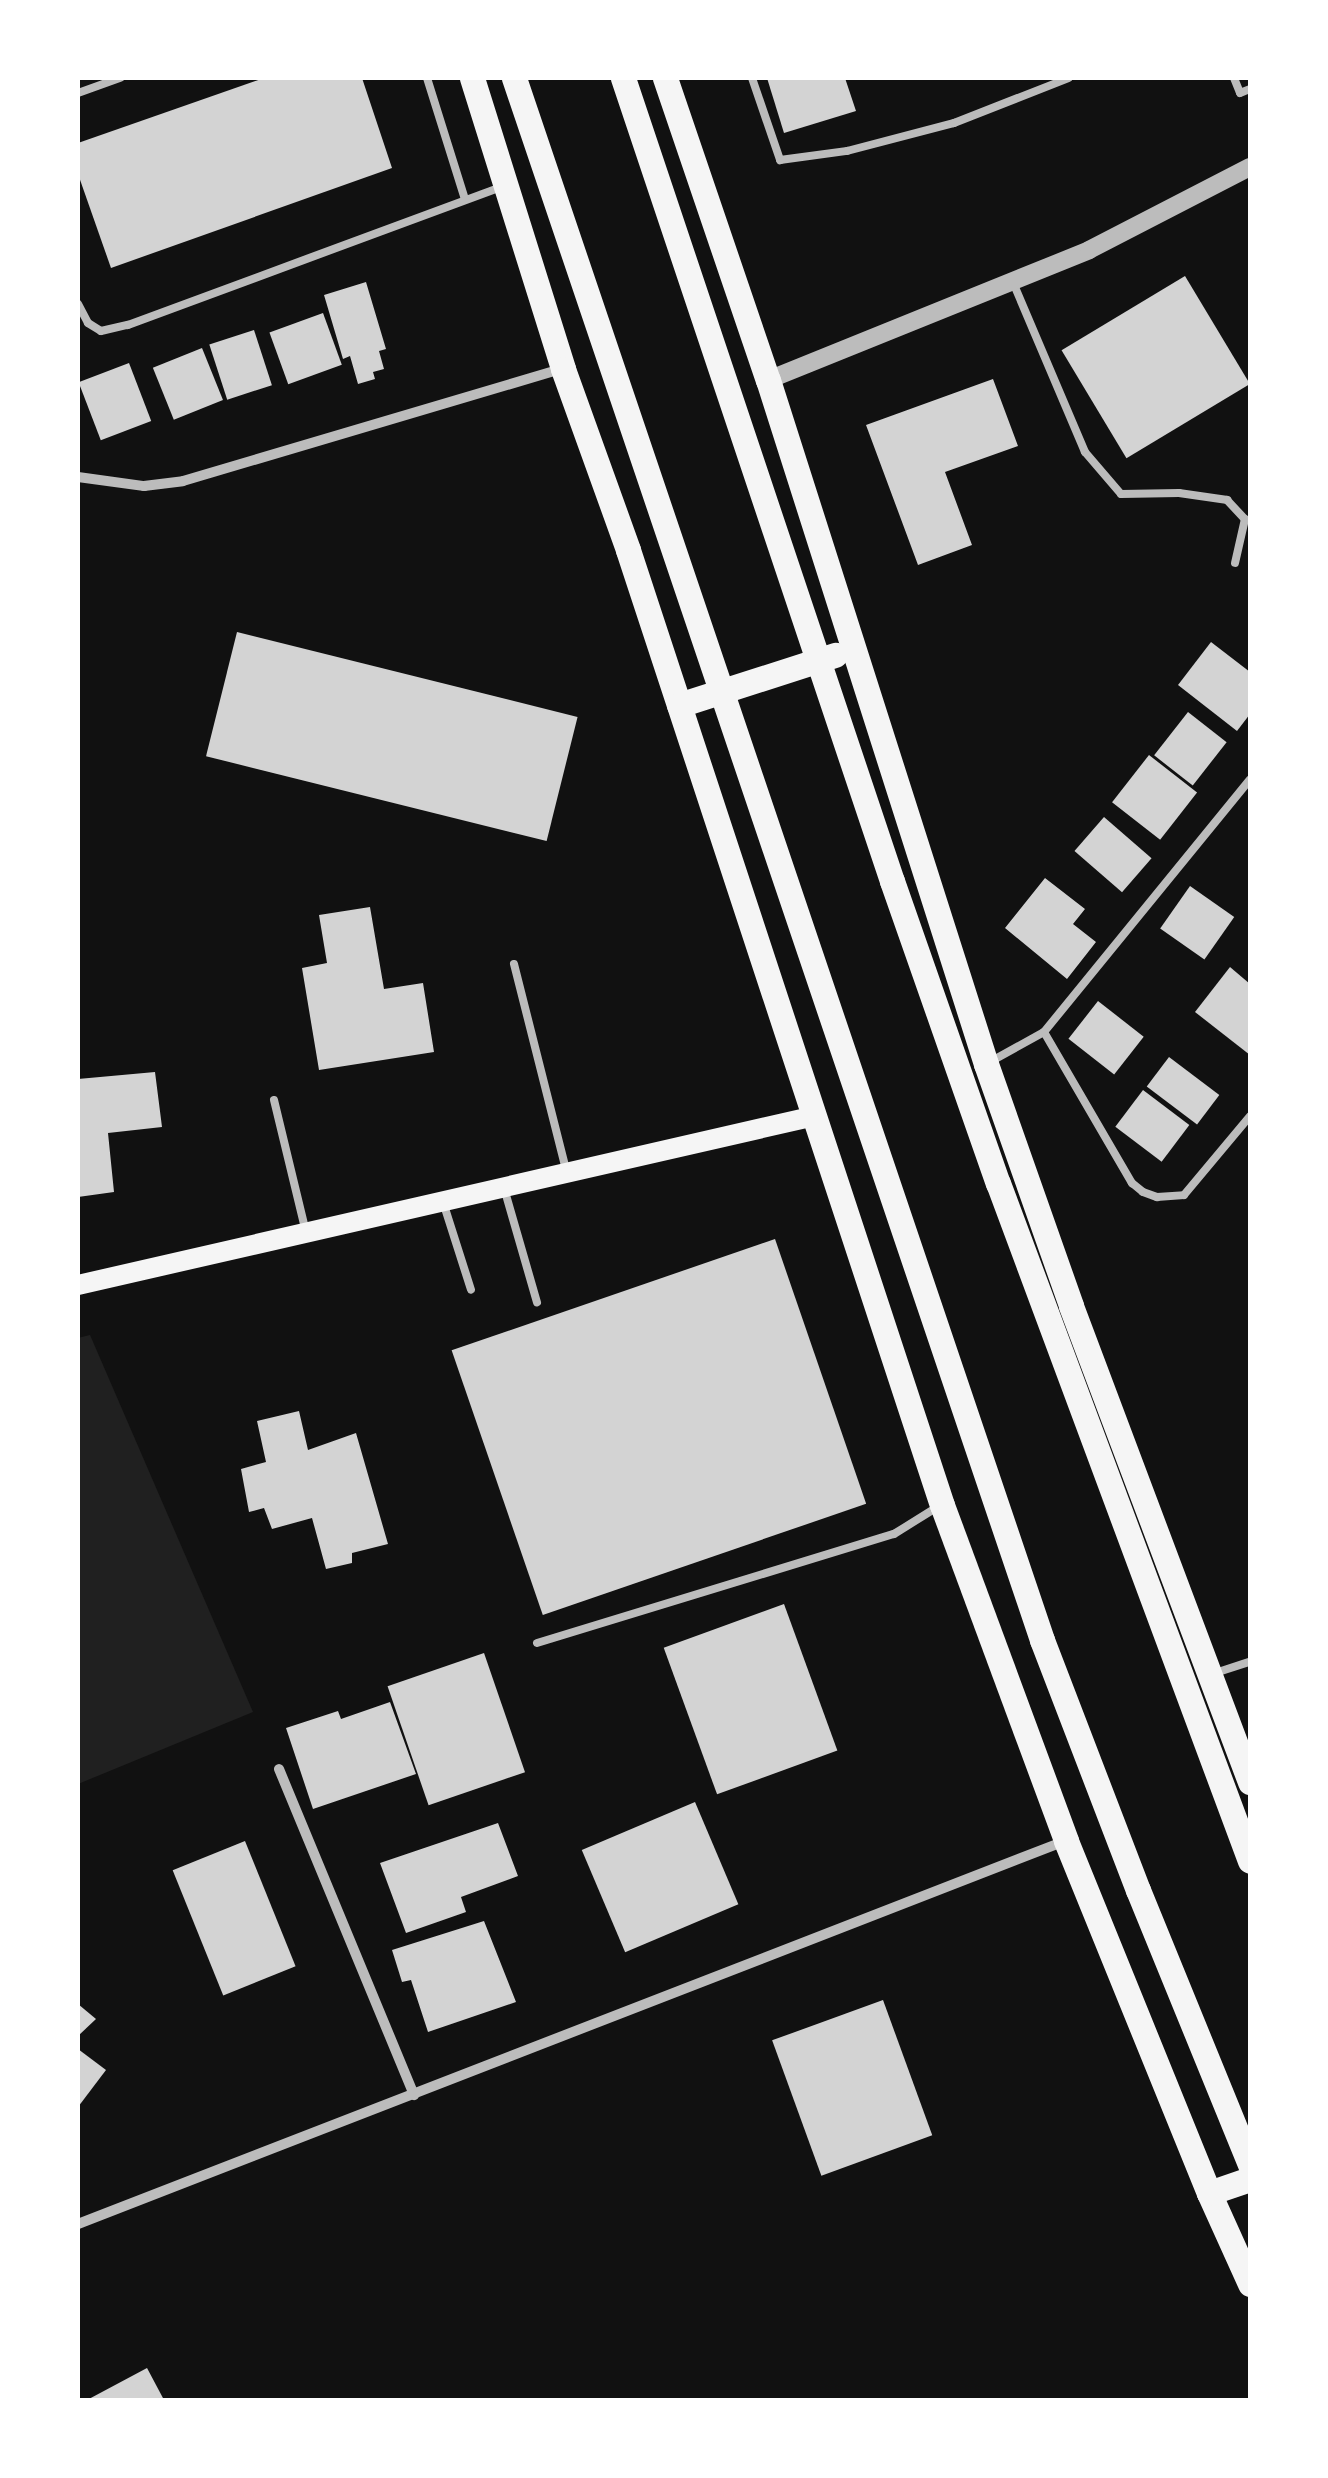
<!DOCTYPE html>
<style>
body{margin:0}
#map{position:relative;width:1328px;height:2478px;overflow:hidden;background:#111;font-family:"Public Sans",sans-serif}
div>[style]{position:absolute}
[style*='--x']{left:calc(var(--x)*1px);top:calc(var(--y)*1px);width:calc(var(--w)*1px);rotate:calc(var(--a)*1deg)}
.green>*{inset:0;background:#202020}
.building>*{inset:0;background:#d3d3d3;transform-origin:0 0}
.service>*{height:8px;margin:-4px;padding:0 4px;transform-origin:4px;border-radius:4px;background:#bcbcbc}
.minor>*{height:10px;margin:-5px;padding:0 5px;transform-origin:5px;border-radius:5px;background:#bcbcbc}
.tertiary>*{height:18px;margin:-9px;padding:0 9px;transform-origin:9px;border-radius:9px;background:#bcbcbc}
.secondary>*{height:20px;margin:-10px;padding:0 10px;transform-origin:10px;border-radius:10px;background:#f5f5f5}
.primary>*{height:25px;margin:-12.5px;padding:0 12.5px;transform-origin:12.5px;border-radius:12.5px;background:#f5f5f5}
span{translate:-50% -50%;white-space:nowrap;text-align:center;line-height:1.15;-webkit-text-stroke:8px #fff;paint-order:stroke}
.frame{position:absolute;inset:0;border:80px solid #fff;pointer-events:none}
</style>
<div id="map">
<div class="green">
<div style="clip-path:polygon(90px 1335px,253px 1712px,78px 1784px,78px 1338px)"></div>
</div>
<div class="building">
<div style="clip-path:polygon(264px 78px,362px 78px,392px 168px,111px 268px,78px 174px,78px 143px)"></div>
<div style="clip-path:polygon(767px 78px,845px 78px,856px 111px,784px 133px)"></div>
<div style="left:1185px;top:276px;width:126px;height:144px;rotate:59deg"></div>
<div style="clip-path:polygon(366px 282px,386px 349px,379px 351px,384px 369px,373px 372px,375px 379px,358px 384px,350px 356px,343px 359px,324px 295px)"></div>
<div style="left:323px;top:313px;width:55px;height:57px;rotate:70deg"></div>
<div style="left:254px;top:330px;width:58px;height:47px;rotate:72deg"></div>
<div style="left:202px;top:348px;width:56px;height:53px;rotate:68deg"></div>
<div style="left:129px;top:363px;width:62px;height:54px;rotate:69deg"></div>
<div style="clip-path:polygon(993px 379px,1018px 446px,945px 472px,972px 545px,918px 565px,866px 425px)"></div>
<div style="left:237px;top:632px;width:351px;height:128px;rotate:14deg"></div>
<div style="clip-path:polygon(1211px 642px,1250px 672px,1250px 714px,1237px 731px,1178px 685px)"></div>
<div style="left:1188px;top:712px;width:49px;height:55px;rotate:38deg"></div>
<div style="left:1149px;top:755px;width:61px;height:60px;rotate:38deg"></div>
<div style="left:1104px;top:817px;width:63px;height:45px;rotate:41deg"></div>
<div style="clip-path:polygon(1045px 878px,1085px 909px,1073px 924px,1096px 942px,1067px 979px,1005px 928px)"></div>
<div style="left:1190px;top:886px;width:54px;height:52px;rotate:35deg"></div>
<div style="clip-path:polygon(370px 907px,384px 989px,423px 983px,434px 1052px,319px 1070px,302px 968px,327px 963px,319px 915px)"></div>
<div style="clip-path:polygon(1230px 967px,1250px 984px,1250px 1055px,1195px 1012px)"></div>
<div style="left:1098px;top:1001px;width:58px;height:48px;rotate:38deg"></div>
<div style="left:1169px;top:1057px;width:63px;height:37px;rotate:37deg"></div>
<div style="clip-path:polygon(155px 1072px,162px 1127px,108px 1133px,114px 1192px,78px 1197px,78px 1079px)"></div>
<div style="left:1143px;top:1090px;width:58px;height:46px;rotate:37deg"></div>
<div style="left:775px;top:1239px;width:280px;height:342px;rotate:71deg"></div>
<div style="clip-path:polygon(299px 1411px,308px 1450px,356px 1433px,388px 1544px,352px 1553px,352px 1563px,326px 1569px,312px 1518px,272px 1529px,264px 1508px,249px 1512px,241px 1469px,266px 1462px,257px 1421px)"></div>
<div style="left:784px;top:1604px;width:156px;height:128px;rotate:70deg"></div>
<div style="left:484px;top:1653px;width:126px;height:102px;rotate:71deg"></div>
<div style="clip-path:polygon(390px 1702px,416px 1774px,313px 1809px,286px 1728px,338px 1711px,341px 1719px)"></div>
<div style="left:695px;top:1802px;width:111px;height:123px;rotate:67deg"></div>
<div style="clip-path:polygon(498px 1823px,518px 1876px,461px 1897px,466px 1912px,406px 1933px,380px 1863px)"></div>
<div style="left:245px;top:1841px;width:135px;height:78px;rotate:68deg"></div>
<div style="clip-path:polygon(484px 1921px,516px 2002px,428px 2032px,411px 1980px,402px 1982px,392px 1950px)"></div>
<div style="left:883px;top:2000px;width:144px;height:118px;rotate:70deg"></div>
<div style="clip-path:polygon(78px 2004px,96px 2019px,78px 2036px)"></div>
<div style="clip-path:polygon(78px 2049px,106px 2070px,78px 2107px)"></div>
<div style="clip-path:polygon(147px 2368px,164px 2400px,87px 2400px)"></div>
</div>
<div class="service">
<div style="--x:427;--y:78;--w:127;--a:72.6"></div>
<div style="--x:752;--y:78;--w:87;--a:71.1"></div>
<div style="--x:780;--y:160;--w:68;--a:-7.7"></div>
<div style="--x:847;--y:151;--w:111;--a:-14.7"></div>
<div style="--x:954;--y:123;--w:123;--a:-21.4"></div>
<div style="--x:1234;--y:78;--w:16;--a:68"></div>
<div style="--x:1240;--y:93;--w:11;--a:-22"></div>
<div style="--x:78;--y:93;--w:45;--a:-19.7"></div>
<div style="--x:1012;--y:280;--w:187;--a:67"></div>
<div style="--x:1085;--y:452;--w:55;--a:49.4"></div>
<div style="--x:1121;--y:494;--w:58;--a:-1"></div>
<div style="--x:1179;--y:493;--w:49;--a:8.3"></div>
<div style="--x:1227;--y:500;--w:26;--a:47"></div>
<div style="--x:1245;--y:519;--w:45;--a:102.8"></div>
<div style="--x:78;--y:304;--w:21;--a:62"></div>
<div style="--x:88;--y:323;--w:15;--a:32"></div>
<div style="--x:101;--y:331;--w:28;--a:-13"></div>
<div style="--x:128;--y:325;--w:398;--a:-20.3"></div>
<div style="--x:514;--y:964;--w:216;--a:75.8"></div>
<div style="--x:1044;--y:1032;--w:175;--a:59.8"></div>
<div style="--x:1132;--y:1183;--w:14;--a:39"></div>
<div style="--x:1143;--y:1192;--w:15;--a:20"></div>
<div style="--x:1157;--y:1197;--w:27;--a:-4"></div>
<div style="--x:1184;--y:1195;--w:103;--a:-50.1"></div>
<div style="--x:988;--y:1063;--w:64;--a:-29"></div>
<div style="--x:1044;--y:1032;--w:326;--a:-50.8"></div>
<div style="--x:274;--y:1100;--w:136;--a:76.4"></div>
<div style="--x:504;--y:1188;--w:119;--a:73.9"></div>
<div style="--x:443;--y:1202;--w:92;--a:72.3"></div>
<div style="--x:537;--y:1643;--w:373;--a:-17"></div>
<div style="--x:894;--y:1534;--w:53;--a:-31.9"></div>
<div style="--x:1212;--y:1674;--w:40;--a:-18"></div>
</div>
<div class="minor">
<div style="--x:78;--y:477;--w:67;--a:7.8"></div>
<div style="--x:144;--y:486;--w:39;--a:-7"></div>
<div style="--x:183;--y:481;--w:395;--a:-16.5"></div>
<div style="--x:279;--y:1769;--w:353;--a:67.5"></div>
<div style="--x:78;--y:2224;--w:1059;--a:-21.21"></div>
</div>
<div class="tertiary">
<div style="--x:768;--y:380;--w:346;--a:-22"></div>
<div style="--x:1089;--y:250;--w:181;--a:-27.3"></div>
</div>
<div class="secondary">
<div style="--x:78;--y:1285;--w:756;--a:-12.92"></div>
</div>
<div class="primary">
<div style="--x:472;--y:78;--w:305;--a:72.6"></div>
<div style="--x:563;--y:369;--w:192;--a:70.2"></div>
<div style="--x:628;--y:550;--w:1005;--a:71.8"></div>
<div style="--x:942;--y:1505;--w:358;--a:69.7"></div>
<div style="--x:1066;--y:1841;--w:380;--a:67.9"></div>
<div style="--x:1209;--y:2193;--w:100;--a:65.7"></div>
<div style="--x:514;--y:78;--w:1649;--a:71.32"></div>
<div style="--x:1042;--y:1640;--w:268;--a:69"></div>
<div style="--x:1138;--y:1890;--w:297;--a:67.8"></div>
<div style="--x:623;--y:78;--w:847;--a:71.48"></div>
<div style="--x:892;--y:881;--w:320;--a:70.7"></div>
<div style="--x:998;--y:1183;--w:723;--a:69.61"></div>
<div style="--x:665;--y:78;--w:319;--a:71.2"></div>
<div style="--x:768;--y:380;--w:718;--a:72.32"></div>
<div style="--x:986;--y:1064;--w:256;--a:70.6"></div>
<div style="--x:1071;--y:1306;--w:509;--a:69.39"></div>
<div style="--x:679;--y:705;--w:164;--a:-17.8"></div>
<div style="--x:1209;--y:2193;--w:43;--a:-18.9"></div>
</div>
<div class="frame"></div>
</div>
